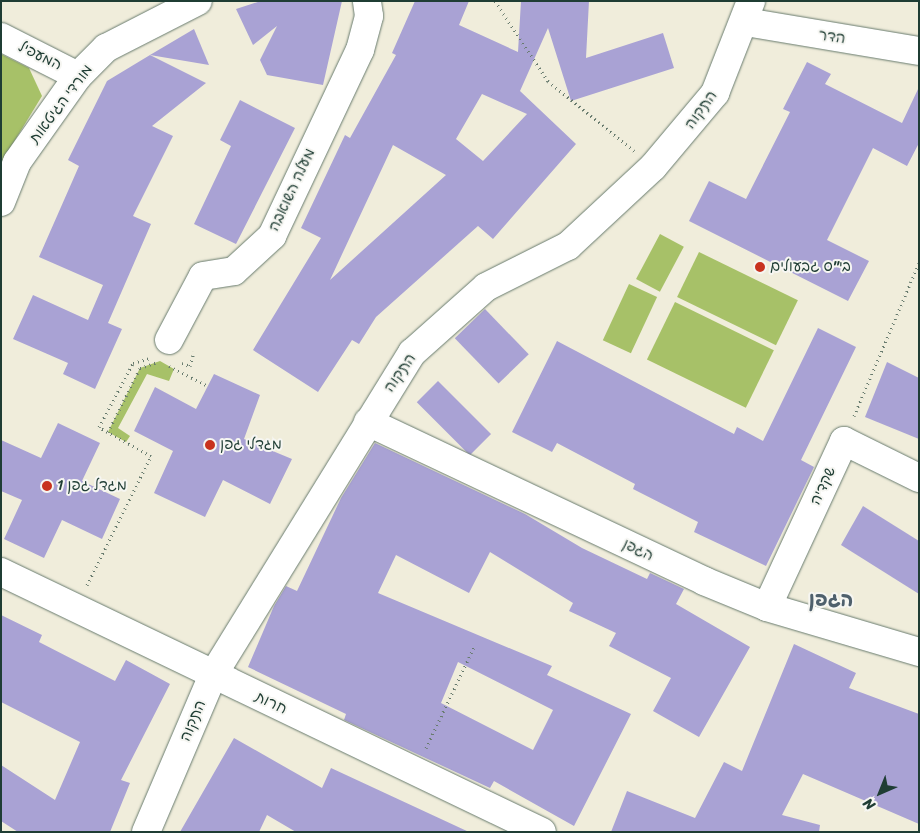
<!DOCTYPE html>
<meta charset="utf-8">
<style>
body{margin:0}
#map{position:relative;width:920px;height:833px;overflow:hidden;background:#f0eddb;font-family:Sriracha,"Playpen Sans Hebrew",sans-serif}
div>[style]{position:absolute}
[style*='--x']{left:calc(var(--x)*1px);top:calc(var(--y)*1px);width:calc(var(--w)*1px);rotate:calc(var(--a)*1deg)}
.green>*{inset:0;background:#a7c168;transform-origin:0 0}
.building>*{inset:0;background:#a9a2d4;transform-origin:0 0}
.path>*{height:3px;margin-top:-1.5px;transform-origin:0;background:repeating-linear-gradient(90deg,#687b6e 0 1px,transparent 0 5px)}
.roads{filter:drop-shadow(0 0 1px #687b6e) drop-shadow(0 0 1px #687b6e)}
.minor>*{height:28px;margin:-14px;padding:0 14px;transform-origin:14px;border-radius:14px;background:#fff}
.dots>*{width:14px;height:14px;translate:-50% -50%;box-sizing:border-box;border:2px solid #f6f6f2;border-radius:50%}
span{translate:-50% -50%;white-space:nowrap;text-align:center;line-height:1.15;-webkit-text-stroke:4px #f6f6f2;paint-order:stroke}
.street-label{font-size:15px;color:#1f3d34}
.poi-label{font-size:15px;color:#1f3d34}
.left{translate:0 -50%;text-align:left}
.district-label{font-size:20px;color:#4f606c;font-weight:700}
.frame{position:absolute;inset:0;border:2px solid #1f3d34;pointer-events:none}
.north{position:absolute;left:855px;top:768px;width:50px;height:50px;-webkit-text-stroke:4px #f6f6f2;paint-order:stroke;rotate:224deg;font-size:14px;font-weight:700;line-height:20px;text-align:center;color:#1f3d34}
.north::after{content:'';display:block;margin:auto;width:18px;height:22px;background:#1f3d34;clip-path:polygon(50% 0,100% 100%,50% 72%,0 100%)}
</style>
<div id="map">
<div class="green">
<div style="clip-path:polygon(1px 54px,29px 68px,42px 96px,1px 163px)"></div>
<div style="left:660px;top:234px;width:27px;height:51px;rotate:28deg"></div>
<div style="left:699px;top:252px;width:110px;height:50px;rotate:26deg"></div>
<div style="left:629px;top:284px;width:31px;height:62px;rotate:25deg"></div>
<div style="left:675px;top:302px;width:110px;height:64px;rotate:26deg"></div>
<div style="clip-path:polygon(160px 361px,174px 369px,169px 381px,147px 374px,118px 428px,130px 436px,126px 442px,108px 432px,140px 368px)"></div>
</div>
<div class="building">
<div style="clip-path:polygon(261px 1px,342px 1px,323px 85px,267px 75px,260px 60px,277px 26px,253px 45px,236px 9px)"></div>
<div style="clip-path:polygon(evenodd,415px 1px,469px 1px,459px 25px,518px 52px,521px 1px,589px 1px,586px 58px,663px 33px,674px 68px,571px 101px,548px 28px,520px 91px,576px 144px,493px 239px,478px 226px,376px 317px,359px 344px,352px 340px,318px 392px,253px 350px,321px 238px,301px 228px,345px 135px,350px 138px,396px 55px,392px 53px,415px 1px,482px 94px,527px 114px,483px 161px,456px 139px,482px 94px,415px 1px,393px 145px,446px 175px,330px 280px,393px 145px)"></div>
<div style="clip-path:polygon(194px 29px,209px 65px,150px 55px)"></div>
<div style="clip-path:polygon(150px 55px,206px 83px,152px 126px,173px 136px,133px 216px,151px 224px,108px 323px,122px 329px,95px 389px,63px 374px,68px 363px,13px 339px,33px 295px,88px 320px,103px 285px,39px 257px,79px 166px,68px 160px,107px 81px)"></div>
<div style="clip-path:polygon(807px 62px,831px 74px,825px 84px,902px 123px,919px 87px,919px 143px,907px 166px,873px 148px,827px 240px,869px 261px,848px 301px,689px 221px,709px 181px,746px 199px,790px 112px,783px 109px)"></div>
<div style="clip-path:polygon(240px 100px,295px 128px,236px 244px,194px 224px,231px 146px,220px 140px)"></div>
<div style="left:485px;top:309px;width:63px;height:42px;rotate:46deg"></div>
<div style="clip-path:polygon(818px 328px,856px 347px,801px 460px,814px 467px,766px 566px,694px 532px,698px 522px,633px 489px,635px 484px,557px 443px,552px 452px,512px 432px,557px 341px,734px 434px,737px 427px,763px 441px)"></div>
<div style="clip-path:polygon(887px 362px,919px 378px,919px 439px,865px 417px)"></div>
<div style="clip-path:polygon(214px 374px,260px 395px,244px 439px,292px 459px,270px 504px,223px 480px,205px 517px,154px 493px,173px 451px,134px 431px,155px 387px,196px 409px)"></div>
<div style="left:438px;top:381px;width:75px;height:30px;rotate:45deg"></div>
<div style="clip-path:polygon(58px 423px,100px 443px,82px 481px,120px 499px,102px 539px,62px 520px,44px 558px,4px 539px,22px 500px,1px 491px,1px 440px,41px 458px)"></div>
<div style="clip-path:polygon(evenodd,375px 443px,525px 514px,582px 548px,647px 579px,650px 573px,684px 589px,676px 604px,750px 647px,699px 737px,653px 711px,671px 678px,609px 646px,616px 633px,569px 611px,573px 603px,490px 552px,469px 593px,396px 555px,378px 593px,552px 666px,547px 675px,631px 714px,574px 826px,494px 781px,490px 788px,344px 720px,346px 714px,248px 667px,274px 606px,286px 586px,297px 591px,341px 498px,375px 443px,458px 662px,553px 710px,533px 750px,441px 703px,458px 662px)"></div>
<div style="clip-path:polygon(863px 506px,919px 541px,919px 594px,841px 545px)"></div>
<div style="clip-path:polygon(1px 615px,42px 635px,39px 642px,115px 681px,126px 660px,170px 684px,121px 780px,130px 783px,110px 832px,18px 832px,1px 821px,1px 765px,55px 800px,80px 742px,1px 702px)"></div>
<div style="clip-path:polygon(794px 644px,856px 673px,849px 688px,919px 714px,919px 824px,803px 774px,782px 815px,820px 825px,819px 832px,611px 832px,627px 791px,695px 818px,724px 762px,742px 771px)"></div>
<div style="clip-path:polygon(234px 738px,322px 788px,331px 768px,469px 832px,296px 832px,267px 815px,259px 832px,180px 832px)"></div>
</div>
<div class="path">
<div style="--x:495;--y:1;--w:96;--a:56.5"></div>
<div style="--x:548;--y:81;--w:111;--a:39.1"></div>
<div style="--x:182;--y:363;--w:9;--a:21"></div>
<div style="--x:190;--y:366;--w:15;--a:-74"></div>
<div style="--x:169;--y:366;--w:44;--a:27.1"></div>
<div style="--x:854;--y:416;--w:166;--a:-67"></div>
<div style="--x:108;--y:432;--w:72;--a:-63.4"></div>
<div style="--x:140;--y:368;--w:18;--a:-19"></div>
<div style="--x:87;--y:585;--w:144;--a:-63.6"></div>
<div style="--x:151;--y:456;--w:60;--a:-150.9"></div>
<div style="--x:99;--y:427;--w:72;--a:-62"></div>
<div style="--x:133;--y:363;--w:18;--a:-16"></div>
<div style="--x:426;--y:748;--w:114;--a:-64.6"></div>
</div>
<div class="roads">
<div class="minor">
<div style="--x:746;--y:22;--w:175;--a:9.5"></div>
<div style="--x:1;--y:37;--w:86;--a:26.9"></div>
<div style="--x:1;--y:202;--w:43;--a:-68.2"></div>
<div style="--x:17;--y:162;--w:105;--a:-54.7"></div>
<div style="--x:78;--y:76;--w:40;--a:-45"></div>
<div style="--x:106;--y:48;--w:103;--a:-27.1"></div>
<div style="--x:169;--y:340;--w:72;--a:-62"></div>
<div style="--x:203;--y:276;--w:31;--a:-9"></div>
<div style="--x:234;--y:271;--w:52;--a:-42.6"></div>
<div style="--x:272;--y:236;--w:206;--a:-64.7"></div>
<div style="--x:360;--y:50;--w:35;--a:-75"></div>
<div style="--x:369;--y:16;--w:15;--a:-98"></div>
<div style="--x:368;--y:422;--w:372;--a:25.3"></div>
<div style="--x:704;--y:581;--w:68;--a:22.4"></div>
<div style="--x:767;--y:607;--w:159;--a:16.5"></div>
<div style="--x:1;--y:572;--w:600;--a:25.67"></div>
<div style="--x:767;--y:607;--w:183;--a:-65.1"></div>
<div style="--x:844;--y:441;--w:84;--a:26.3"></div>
<div style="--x:146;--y:832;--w:171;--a:-66.9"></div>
<div style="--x:213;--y:675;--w:379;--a:-58.3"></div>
<div style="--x:412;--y:353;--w:99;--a:-41.7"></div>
<div style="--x:486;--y:287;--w:92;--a:-26.6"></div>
<div style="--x:568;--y:246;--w:116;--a:-42.9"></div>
<div style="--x:653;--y:167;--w:97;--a:-50"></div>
<div style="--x:715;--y:93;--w:99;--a:-68.6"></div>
</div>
</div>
<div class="dots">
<div style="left:760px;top:267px;background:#c8321e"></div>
<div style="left:210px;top:445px;background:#c8321e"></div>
<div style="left:47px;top:486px;background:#c8321e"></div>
</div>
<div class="street-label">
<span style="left:832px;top:37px;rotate:9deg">הדר</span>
<span style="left:40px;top:56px;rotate:26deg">המעפיל</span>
<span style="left:61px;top:104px;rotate:-53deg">מורדי הגיטאות</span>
<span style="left:701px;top:110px;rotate:-54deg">התקוה</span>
<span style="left:292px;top:190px;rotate:-65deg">מעלה השואבה</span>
<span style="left:400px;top:373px;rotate:-55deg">התקוה</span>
<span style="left:823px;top:486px;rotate:-65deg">שקדיה</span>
<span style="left:638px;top:550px;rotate:25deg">הגפן</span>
<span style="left:271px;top:703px;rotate:25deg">חרות</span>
<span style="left:193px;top:721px;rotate:-67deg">התקוה</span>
</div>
<div class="poi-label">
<span class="left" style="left:770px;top:267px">בי"ס גבעולים</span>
<span class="left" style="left:220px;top:445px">מגדלי גפן</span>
<span class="left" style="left:57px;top:486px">מגדל גפן 1</span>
</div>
<div class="district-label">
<span style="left:831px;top:599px">הגפן</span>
</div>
<div class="frame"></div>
<div class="north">N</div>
</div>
